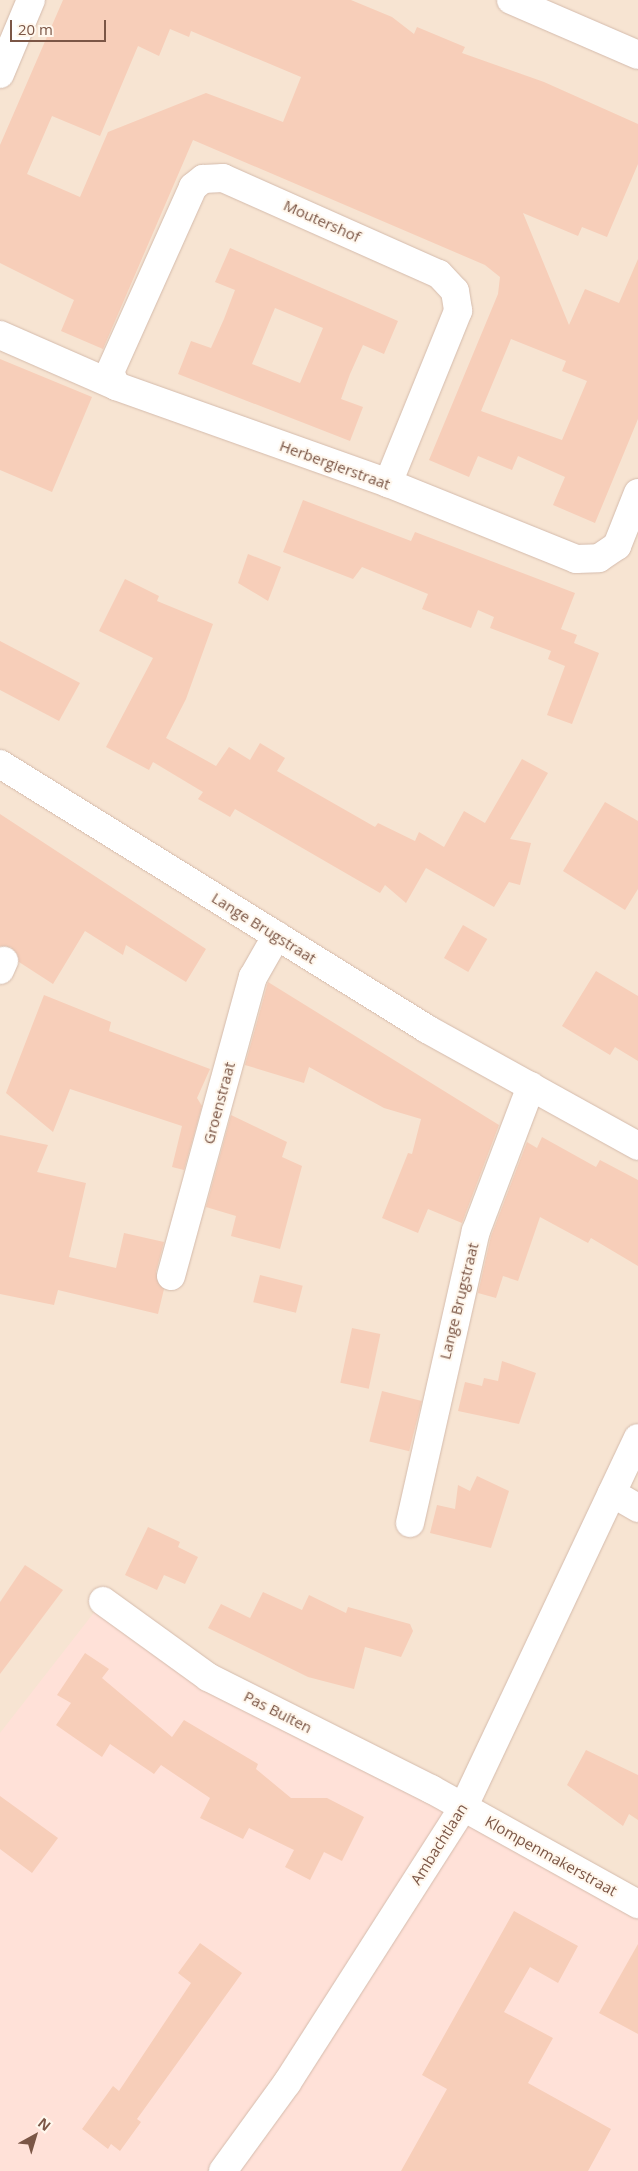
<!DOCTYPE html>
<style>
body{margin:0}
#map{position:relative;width:638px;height:2171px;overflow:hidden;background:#fff3e5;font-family:"Open Sans",sans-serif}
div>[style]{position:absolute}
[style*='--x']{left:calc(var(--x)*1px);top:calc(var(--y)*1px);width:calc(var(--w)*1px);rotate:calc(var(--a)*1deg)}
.residential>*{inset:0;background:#f7e4d2;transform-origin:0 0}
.commercial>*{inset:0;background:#ffe1d8}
.building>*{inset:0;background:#f7ceb9;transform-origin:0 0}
.roads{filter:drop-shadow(0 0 1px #d4bbac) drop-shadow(0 0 1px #d4bbac)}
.street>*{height:28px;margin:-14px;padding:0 14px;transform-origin:14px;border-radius:14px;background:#fff}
.secondary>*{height:28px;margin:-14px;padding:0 14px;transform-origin:14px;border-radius:14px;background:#fff}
span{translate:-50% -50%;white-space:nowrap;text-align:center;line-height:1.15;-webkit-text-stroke:4px #fff7ed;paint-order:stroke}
.street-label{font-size:15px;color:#7b5646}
.north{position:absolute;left:10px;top:2111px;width:50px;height:50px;-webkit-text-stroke:4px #fff7ed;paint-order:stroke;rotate:39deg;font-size:14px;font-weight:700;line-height:20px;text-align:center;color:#7b5646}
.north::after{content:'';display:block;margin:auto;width:18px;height:22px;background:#7b5646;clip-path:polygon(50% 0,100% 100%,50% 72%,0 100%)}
.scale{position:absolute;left:10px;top:20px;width:96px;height:22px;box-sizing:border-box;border:2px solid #7b5646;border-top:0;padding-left:6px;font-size:15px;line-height:18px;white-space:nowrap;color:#7b5646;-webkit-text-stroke:4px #fff7ed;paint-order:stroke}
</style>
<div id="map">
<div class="residential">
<div style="left:0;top:0;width:638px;height:2171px"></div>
</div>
<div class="commercial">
<div style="clip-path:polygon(103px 1601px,174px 1655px,638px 1904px,638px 2171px,0 2171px,0 1733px)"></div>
</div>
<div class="building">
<div style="clip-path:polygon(evenodd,63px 0,351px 0,392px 17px,414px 34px,417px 27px,465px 47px,462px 53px,544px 82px,638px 124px,638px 164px,607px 237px,582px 227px,578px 236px,523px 213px,569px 325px,585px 289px,619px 303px,638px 259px,638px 419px,595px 523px,553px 505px,565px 477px,518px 456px,512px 470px,478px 456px,469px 477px,429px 460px,498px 294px,500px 277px,485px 265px,193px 140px,103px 349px,61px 331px,74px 300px,0 263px,0 145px,63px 0,170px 29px,189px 37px,191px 31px,301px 77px,283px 122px,206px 93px,108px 132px,80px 197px,27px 174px,52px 116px,100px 136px,138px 46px,159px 56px,170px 29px,63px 0,511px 339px,566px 361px,562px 371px,587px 381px,562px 440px,481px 411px,511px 339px)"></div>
<div style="clip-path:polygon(evenodd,230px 248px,398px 321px,384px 354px,363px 345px,350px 374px,341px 399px,363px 407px,350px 441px,178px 374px,191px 341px,211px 348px,224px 319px,235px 290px,215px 282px,230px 248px,275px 308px,323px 328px,300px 383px,252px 364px,275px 308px)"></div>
<div style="clip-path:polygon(0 359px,92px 397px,52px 492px,0 470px)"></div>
<div style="clip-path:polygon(303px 500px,411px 541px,415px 532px,575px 593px,561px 629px,577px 635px,574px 643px,599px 653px,572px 724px,547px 715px,565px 666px,548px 659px,551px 651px,490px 628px,494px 617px,478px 610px,471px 628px,422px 609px,428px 594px,362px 567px,353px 579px,283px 552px)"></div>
<div style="clip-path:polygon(248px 554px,281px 567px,268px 601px,238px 583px)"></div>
<div style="clip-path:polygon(125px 579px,159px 596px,157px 601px,213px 624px,186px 699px,166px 738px,216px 766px,229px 747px,250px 760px,260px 743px,285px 758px,277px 771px,375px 827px,378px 823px,415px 841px,419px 832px,444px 847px,464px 811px,485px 823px,522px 759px,548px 773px,510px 839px,531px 843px,520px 885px,509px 882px,494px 907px,426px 868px,406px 903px,385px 885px,380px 893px,235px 809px,230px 817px,198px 799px,203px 792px,153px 762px,149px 770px,106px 747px,153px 658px,99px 631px)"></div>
<div style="clip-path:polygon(0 641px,80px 683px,59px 721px,0 690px)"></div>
<div style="clip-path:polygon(605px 802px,638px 821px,638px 889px,625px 910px,563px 871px)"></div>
<div style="clip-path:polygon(0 814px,206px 949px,186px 982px,126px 945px,123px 955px,85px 931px,53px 984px,19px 962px,11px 947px,0 946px)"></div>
<div style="left:463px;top:925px;width:28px;height:38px;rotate:30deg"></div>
<div style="clip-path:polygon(596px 971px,638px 996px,638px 1061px,615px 1047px,610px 1055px,562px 1026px)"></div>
<div style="clip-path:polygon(268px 982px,499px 1125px,462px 1223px,428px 1209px,418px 1233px,382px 1218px,408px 1153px,412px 1154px,421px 1119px,384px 1108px,309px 1067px,304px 1083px,245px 1065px)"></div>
<div style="clip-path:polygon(44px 995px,111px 1022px,109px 1031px,210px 1069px,197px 1098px,202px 1106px,184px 1170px,172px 1167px,182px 1126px,70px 1089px,53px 1132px,6px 1093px)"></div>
<div style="clip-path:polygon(231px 1115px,287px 1142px,282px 1157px,302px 1166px,280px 1249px,231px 1236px,236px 1216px,206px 1207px)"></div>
<div style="clip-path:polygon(0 1135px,48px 1145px,37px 1172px,86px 1183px,69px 1257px,116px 1268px,124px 1233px,164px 1242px,156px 1272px,164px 1289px,158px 1314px,58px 1290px,54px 1305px,0 1294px)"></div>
<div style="clip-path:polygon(542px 1137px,596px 1167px,600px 1160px,638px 1180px,638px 1266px,591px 1238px,588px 1243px,540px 1217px,518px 1281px,503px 1276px,496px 1298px,478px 1293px,491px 1236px,527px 1142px,537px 1148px)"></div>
<div style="left:260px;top:1275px;width:44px;height:28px;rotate:14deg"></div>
<div style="left:352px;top:1328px;width:29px;height:56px;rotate:12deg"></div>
<div style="clip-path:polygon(502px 1361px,536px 1373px,519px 1424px,458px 1411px,465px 1382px,482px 1386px,484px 1378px,498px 1381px)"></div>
<div style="left:382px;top:1391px;width:41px;height:52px;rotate:14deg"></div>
<div style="clip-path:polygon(477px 1476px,509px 1491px,491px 1548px,430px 1533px,437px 1505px,455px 1509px,458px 1485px,470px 1491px)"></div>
<div style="clip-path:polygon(148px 1527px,180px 1542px,178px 1547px,198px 1557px,185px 1584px,164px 1575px,157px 1590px,125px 1575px)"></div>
<div style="clip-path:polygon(25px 1565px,63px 1590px,0 1674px,0 1602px)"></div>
<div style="clip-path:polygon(263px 1592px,302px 1610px,309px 1595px,346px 1613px,348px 1607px,410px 1624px,413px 1631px,401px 1657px,365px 1647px,354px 1689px,308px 1677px,208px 1628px,221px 1604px,250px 1618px)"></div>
<div style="clip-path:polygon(85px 1653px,109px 1669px,102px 1678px,172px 1737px,184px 1720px,258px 1764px,256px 1769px,291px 1798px,327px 1798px,364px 1817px,342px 1861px,324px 1852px,310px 1880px,285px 1867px,294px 1850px,249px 1828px,243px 1839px,200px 1818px,210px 1798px,161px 1765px,154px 1774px,110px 1744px,102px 1757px,56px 1725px,71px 1703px,57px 1695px)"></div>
<div style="clip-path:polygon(586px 1750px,638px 1775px,638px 1820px,629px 1814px,623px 1826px,567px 1785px)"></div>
<div style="clip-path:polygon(0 1796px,58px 1838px,32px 1873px,0 1849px)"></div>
<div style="clip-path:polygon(514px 1911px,578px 1946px,558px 1983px,530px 1967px,504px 2012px,553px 2038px,528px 2083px,611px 2129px,588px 2171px,401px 2171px,447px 2089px,422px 2075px)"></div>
<div style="clip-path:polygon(200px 1943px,242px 1973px,137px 2119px,141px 2122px,120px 2151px,111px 2144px,108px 2149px,82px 2129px,113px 2086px,119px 2091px,191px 1983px,178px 1973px)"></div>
<div style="clip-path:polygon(638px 1944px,638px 2034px,599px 2013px)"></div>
</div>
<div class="roads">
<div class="street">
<div style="--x:511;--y:0;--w:138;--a:23.4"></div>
<div style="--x:0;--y:74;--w:80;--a:-67.3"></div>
<div style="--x:0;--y:335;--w:127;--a:23.7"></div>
<div style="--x:116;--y:386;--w:289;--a:19.6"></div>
<div style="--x:388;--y:483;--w:203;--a:22"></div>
<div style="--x:576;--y:559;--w:23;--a:-2"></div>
<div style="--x:599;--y:558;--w:22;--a:-34"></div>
<div style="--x:617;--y:546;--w:57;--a:-68.4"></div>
<div style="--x:116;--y:386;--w:15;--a:-113"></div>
<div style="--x:110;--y:372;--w:203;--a:-65.8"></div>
<div style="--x:193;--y:187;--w:13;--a:-39"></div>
<div style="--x:203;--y:179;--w:20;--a:-3"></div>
<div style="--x:223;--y:178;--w:236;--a:24"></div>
<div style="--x:439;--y:274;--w:23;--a:47"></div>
<div style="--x:455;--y:291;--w:20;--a:81"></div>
<div style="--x:458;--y:311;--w:186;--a:112.1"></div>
<div style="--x:0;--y:970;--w:10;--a:-66"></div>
<div style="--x:171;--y:1276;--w:310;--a:-74.7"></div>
<div style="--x:253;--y:977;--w:48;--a:-60.3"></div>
<div style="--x:612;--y:1493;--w:30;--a:30"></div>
<div style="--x:410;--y:1523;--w:299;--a:-77.3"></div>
<div style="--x:476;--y:1231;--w:155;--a:-69.2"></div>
<div style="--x:103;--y:1601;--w:130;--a:35.9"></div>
<div style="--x:208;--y:1677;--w:250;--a:26.7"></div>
<div style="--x:431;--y:1789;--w:237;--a:29.1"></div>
<div style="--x:223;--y:2171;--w:109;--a:-54"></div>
<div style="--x:287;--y:2083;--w:326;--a:-57.4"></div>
<div style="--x:463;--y:1808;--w:409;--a:-64.7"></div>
</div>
<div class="secondary">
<div style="--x:0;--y:764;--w:503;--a:31.82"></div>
<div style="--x:427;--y:1029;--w:241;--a:29"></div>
</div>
</div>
<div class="street-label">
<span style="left:322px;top:221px;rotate:24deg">Moutershof</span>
<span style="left:335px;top:465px;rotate:20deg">Herbergierstraat</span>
<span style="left:264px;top:928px;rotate:32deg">Lange Brugstraat</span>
<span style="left:219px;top:1103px;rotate:-75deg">Groenstraat</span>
<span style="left:459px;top:1301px;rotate:-76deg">Lange Brugstraat</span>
<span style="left:278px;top:1712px;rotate:27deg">Pas Buiten</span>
<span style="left:439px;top:1844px;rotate:-58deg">Ambachtlaan</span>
<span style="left:551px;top:1856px;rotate:29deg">Klompenmakerstraat</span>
</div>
<div class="north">N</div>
<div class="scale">20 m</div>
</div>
